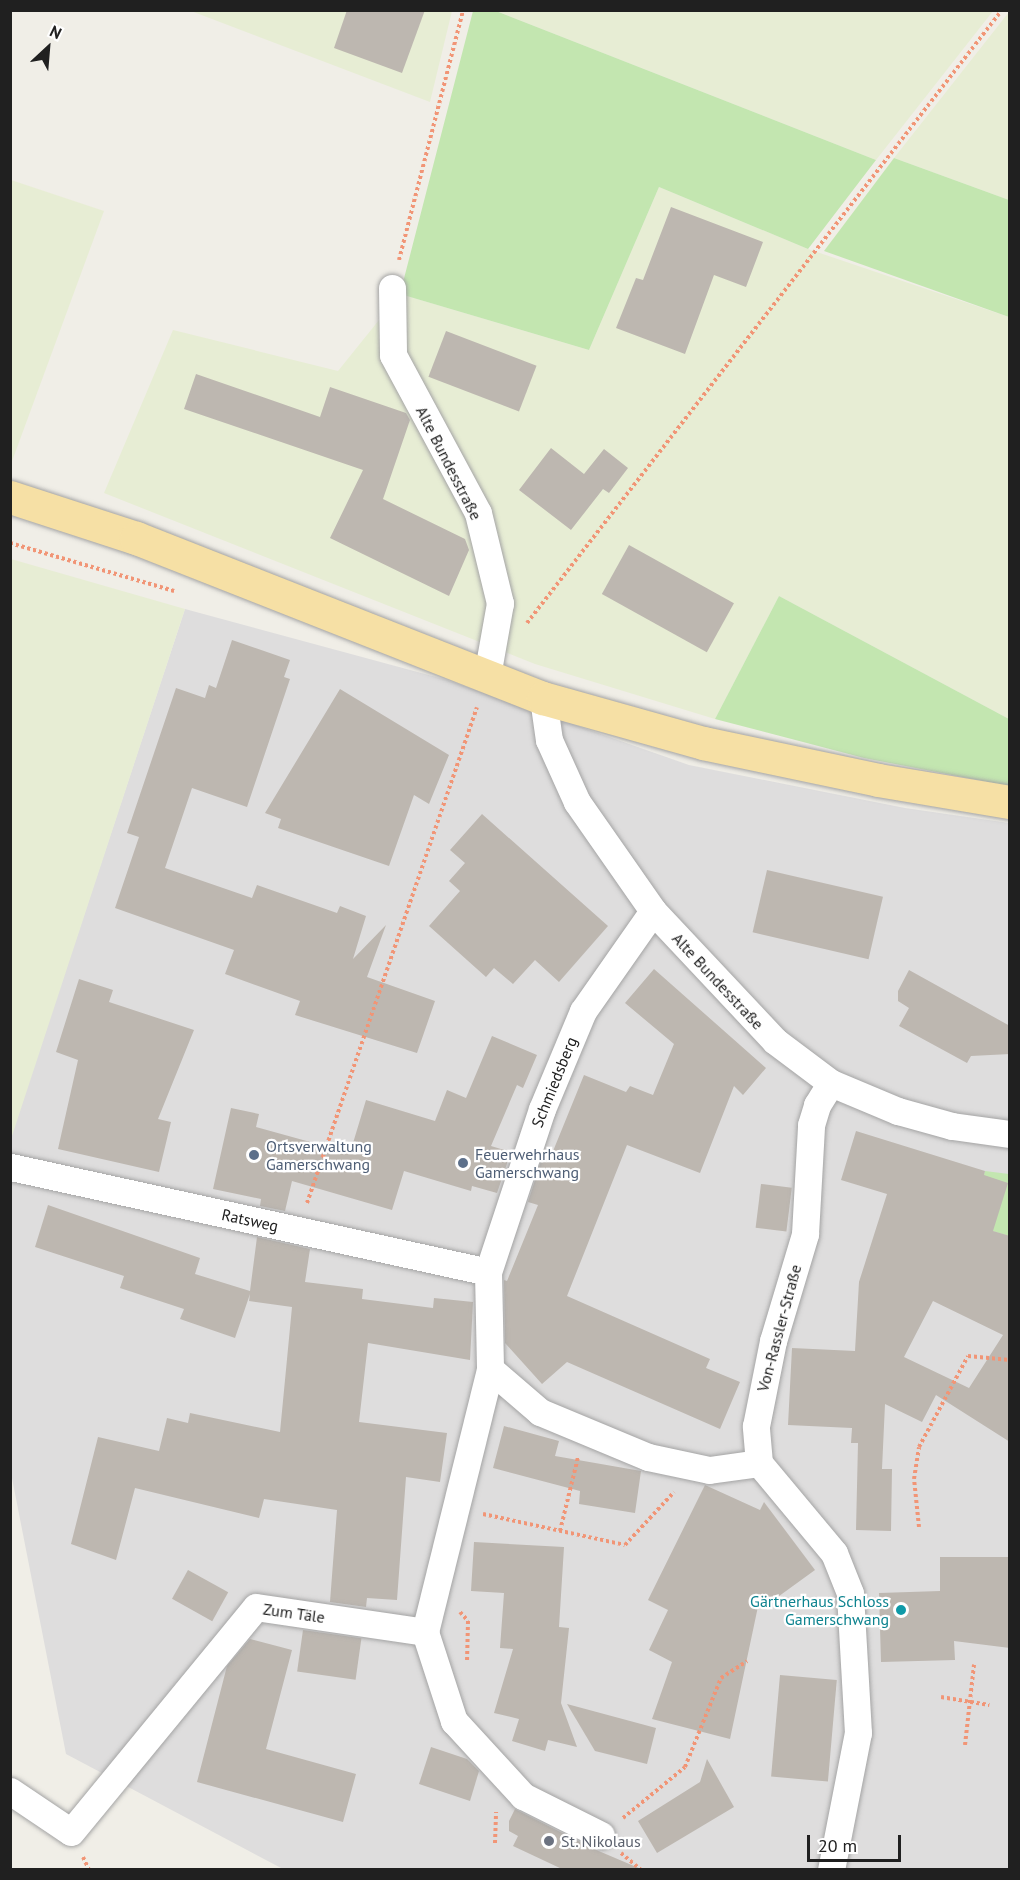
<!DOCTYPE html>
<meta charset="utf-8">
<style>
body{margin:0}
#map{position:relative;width:1020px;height:1880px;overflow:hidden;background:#f0eee7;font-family:"PT Sans",sans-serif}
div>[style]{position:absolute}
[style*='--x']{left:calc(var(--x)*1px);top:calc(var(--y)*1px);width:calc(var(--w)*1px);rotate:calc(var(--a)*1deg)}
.residential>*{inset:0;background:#dedddd}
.farmland>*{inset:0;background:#e7edd4}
.grass>*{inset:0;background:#c3e6b0}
.building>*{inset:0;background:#bdb7b0;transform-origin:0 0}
.path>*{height:4px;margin-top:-2px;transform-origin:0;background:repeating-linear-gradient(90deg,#f19576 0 3px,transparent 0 6px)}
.roads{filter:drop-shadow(0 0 2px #a4a4a4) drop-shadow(0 0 2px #a4a4a4)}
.street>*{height:27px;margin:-13.5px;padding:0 13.5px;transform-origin:13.5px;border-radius:13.5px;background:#fff}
.primary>*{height:33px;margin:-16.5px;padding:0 16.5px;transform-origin:16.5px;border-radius:16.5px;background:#f6e0a5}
.dots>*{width:16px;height:16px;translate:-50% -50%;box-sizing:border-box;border:3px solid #fff;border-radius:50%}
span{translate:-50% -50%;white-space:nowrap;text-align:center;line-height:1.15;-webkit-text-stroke:4.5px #fff;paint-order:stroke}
.street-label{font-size:16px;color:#202020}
.service-label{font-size:16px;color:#4e5e75}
.left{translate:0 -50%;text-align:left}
.culture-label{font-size:16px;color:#0d838f}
.right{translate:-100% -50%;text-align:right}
.worship-label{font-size:16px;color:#5b616d}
.frame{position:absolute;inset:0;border:12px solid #202020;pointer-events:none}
.north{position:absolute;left:18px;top:18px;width:60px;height:60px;-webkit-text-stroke:4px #fff;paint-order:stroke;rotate:26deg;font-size:16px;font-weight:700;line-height:24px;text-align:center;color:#202020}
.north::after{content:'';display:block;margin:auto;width:21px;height:27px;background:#202020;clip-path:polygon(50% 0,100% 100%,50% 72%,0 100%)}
.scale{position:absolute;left:807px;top:1835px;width:94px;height:27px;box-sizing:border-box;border:3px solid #202020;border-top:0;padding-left:8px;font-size:18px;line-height:21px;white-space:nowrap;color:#202020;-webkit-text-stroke:4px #fff;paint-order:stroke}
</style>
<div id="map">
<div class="residential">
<div style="clip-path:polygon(185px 609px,447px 680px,689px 765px,905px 808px,1009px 823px,1009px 1869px,283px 1869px,66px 1754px,11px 1473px,10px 1139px)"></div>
</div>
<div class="farmland">
<div style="clip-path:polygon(191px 11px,452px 11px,430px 102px)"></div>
<div style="clip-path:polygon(496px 11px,993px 11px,876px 160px)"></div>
<div style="clip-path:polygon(1009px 12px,1009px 200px,894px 158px)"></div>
<div style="clip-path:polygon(11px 180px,104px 211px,11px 464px,10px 464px)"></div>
<div style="clip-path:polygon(659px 187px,808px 249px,1009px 317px,1009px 719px,779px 596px,715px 719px,535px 664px,104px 493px,173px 330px,338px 371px,400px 294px,589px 350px)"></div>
<div style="clip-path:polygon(11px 559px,185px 609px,11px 1139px,10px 559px)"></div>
</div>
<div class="grass">
<div style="clip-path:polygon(473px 11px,496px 11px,876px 160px,808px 249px,659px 187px,589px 350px,400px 294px)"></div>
<div style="clip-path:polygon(894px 158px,1009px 200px,1009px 317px,824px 251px)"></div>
<div style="clip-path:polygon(779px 596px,1009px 719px,1009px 786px,864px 758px,715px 719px)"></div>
<div style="clip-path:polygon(985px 1171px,1009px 1174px,1009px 1236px,969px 1224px)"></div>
</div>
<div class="building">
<div style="clip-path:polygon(347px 10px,425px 10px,402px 73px,334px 48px)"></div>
<div style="clip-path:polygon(671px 207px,763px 242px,746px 287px,714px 275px,685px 354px,616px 328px,636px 278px,643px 280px)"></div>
<div style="left:446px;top:331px;width:97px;height:49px;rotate:21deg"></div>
<div style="clip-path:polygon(196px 374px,320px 417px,330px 387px,406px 413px,410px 420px,383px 499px,465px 539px,469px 550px,449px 596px,330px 538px,363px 470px,184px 409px)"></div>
<div style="clip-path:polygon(551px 448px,584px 474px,604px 449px,628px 468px,609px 493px,603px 489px,571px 530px,519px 490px)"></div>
<div style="left:629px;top:545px;width:120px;height:56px;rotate:29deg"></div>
<div style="clip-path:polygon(232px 640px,290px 660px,284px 677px,290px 679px,247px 807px,192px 788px,165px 868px,252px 898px,257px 885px,337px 913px,340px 906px,366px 916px,353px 959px,386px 925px,367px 977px,435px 1001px,417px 1053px,295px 1015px,300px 1001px,225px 974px,234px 950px,115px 908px,139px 837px,127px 833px,176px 688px,205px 698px,209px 685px,216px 688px)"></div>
<div style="clip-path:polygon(340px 689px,449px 755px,429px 804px,414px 795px,389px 866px,278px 828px,281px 819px,265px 813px)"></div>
<div style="clip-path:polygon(482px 814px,608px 926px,559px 982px,535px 960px,513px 984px,494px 968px,486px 977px,429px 926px,460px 891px,449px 881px,465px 863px,450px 850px)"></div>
<div style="left:767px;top:870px;width:119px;height:64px;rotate:13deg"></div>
<div style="clip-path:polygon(654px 969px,766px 1068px,743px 1095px,734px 1086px,700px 1173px,627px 1145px,567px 1296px,710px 1359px,706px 1368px,740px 1382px,720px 1429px,567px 1362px,542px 1384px,505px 1343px,504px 1280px,507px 1281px,538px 1205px,528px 1202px,541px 1161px,549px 1161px,584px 1075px,626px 1092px,630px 1086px,653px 1095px,674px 1044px,625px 1003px)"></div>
<div style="clip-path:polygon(909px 970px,1010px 1026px,1010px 1054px,971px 1056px,967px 1063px,899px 1026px,909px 1008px,898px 1001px,898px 991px)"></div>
<div style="clip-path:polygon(79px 979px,113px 990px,109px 1002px,194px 1030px,158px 1119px,171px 1122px,159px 1172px,58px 1149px,78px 1060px,56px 1052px)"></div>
<div style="clip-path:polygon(492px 1036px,537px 1055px,523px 1088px,517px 1085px,491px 1146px,511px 1152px,497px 1193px,472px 1186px,471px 1191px,404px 1171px,392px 1210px,292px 1181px,285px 1211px,260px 1206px,261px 1199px,213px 1189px,231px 1108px,259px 1114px,256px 1127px,350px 1153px,366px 1100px,435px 1121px,447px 1090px,466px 1098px)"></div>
<div style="clip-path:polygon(evenodd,856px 1131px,985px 1171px,984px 1175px,1008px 1183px,993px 1231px,1010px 1236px,1010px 1442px,936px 1395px,922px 1422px,885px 1404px,882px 1469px,892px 1469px,891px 1531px,856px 1530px,858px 1443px,851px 1443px,852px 1428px,788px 1425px,792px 1348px,855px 1351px,859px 1282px,887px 1194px,841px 1180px,856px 1131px,933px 1301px,1003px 1335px,969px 1388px,904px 1357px,933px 1301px)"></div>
<div style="left:761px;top:1184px;width:31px;height:44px;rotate:7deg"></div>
<div style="clip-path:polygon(48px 1205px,200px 1258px,195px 1274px,250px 1291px,257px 1237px,310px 1249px,305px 1282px,363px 1289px,362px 1299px,433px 1308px,434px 1298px,473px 1302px,470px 1360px,368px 1343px,359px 1422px,447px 1433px,440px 1482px,406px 1477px,397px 1600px,367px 1598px,366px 1607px,330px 1602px,337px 1510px,264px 1499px,259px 1518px,135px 1488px,116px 1560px,71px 1544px,98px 1437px,159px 1451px,167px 1418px,188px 1423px,190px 1413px,280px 1432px,292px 1307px,249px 1301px,250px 1294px,235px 1338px,180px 1319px,184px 1309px,120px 1288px,124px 1276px,35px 1247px)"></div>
<div style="clip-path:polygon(504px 1426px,559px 1441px,555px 1456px,641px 1471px,635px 1513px,579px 1504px,580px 1491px,493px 1468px)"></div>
<div style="clip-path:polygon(705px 1485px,760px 1510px,764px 1502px,815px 1570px,775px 1599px,760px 1597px,730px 1739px,652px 1719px,672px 1662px,649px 1650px,668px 1610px,648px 1600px)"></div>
<div style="clip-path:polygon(474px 1542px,564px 1547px,559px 1627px,569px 1628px,561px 1703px,577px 1747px,548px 1740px,545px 1751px,512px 1741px,519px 1719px,494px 1713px,513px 1649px,500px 1648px,504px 1593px,471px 1591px)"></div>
<div style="clip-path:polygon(940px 1557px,1010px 1557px,1010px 1648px,954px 1641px,955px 1660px,881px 1662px,879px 1593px,940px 1591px)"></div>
<div style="left:188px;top:1570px;width:46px;height:33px;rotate:29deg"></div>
<div style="left:303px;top:1630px;width:59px;height:42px;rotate:8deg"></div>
<div style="clip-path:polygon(250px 1639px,292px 1650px,266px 1749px,356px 1774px,343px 1822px,197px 1782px,227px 1666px)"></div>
<div style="left:780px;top:1675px;width:57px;height:102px;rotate:5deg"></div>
<div style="clip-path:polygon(567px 1704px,656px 1728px,647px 1764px,595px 1751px)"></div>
<div style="clip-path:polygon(431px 1747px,467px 1759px,479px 1771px,470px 1801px,419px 1784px)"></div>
<div style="clip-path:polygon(707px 1759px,734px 1807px,657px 1853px,638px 1821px,700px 1782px)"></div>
<div style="clip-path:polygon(515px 1809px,594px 1849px,641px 1869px,562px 1869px,513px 1846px,518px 1836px,509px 1831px,509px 1821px)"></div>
</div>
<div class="path">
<div style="--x:399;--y:260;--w:258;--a:-75.6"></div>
<div style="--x:10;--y:543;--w:171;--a:16.3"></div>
<div style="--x:527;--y:623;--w:775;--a:-52.23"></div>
<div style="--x:307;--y:1203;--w:524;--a:-71.08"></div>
<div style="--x:483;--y:1514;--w:145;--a:12.3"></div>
<div style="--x:625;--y:1545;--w:72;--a:-47.2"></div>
<div style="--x:919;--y:1527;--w:48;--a:-95.9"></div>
<div style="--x:914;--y:1479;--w:32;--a:-81"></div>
<div style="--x:919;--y:1447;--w:103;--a:-61.7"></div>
<div style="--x:968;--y:1356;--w:42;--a:5.4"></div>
<div style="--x:560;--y:1531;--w:76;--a:-76.3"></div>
<div style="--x:460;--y:1612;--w:12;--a:48"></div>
<div style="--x:468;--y:1621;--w:41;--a:91.4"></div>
<div style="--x:941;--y:1697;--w:49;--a:9.5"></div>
<div style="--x:965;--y:1745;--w:81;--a:-83.6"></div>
<div style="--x:623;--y:1818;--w:80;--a:-39.4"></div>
<div style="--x:685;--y:1767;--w:96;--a:-68"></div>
<div style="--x:721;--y:1678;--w:31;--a:-33"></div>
<div style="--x:495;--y:1843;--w:31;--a:-88"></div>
<div style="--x:621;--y:1853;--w:26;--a:40"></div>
<div style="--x:83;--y:1857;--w:14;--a:65"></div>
</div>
<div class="roads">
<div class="street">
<div style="--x:392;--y:288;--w:67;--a:89.1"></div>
<div style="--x:393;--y:355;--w:179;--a:61.7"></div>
<div style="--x:478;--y:513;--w:93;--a:76.3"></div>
<div style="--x:500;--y:603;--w:74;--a:100.1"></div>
<div style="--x:543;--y:698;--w:42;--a:81.9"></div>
<div style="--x:549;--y:740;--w:68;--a:65.7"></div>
<div style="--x:577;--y:802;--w:133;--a:55.1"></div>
<div style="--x:653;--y:911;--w:178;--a:46.8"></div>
<div style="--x:775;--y:1041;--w:70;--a:36.9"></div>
<div style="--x:831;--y:1083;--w:73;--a:22.7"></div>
<div style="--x:898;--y:1111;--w:56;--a:15.5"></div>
<div style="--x:952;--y:1126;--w:59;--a:7.9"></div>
<div style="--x:653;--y:911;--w:122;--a:125"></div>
<div style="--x:583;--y:1011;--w:106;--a:112.7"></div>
<div style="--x:542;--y:1109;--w:172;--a:108.3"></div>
<div style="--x:488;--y:1272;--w:97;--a:88.8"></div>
<div style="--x:490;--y:1369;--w:66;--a:40.7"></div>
<div style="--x:540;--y:1412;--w:117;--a:22.6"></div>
<div style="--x:648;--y:1457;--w:62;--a:12"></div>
<div style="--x:709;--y:1470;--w:50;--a:-8"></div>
<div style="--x:11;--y:1167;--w:488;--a:12.4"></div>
<div style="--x:425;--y:1632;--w:94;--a:72"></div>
<div style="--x:454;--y:1721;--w:102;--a:47.4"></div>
<div style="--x:523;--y:1796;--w:87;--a:26.6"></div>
<div style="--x:10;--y:1791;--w:73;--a:33.9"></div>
<div style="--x:71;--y:1832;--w:291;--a:-50.6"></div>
<div style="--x:256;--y:1607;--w:171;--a:8.4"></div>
<div style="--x:425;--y:1632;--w:271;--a:-76.1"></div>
<div style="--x:831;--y:1870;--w:140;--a:-78.9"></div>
<div style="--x:858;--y:1733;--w:140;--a:-93.3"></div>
<div style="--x:850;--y:1593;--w:43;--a:-111.8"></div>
<div style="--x:834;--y:1553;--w:117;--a:-129.8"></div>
<div style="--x:759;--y:1463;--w:37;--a:-95"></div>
<div style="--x:756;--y:1426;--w:87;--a:-78.7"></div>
<div style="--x:773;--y:1341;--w:112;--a:-73.3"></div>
<div style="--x:805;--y:1234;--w:109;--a:-86.8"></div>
<div style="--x:811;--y:1125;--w:21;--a:-73"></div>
<div style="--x:817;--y:1105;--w:26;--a:-58"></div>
</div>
<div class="primary">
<div style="--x:10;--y:497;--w:133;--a:18"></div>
<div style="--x:136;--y:538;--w:437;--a:21.5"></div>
<div style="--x:543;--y:698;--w:166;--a:15.7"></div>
<div style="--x:703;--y:743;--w:179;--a:11.9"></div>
<div style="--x:878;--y:780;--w:134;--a:9.5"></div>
</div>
</div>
<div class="dots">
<div style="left:254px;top:1155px;background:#5c6f8a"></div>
<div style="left:463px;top:1163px;background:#5c6f8a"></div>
<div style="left:901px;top:1610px;background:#0f9aa8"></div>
<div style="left:549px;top:1841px;background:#6b7280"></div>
</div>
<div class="street-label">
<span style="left:449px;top:463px;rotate:63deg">Alte Bundesstraße</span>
<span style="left:718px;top:981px;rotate:47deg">Alte Bundesstraße</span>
<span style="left:554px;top:1082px;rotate:-68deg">Schmiedsberg</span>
<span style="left:250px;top:1220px;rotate:12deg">Ratsweg</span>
<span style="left:779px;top:1328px;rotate:-75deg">Von-Rassler-Straße</span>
<span style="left:294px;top:1613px;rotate:8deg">Zum Täle</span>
</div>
<div class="service-label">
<span class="left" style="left:266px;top:1155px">Ortsverwaltung<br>Gamerschwang</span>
<span class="left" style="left:475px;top:1163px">Feuerwehrhaus<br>Gamerschwang</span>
</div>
<div class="culture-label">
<span class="right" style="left:889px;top:1610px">Gärtnerhaus Schloss<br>Gamerschwang</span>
</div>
<div class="worship-label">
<span class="left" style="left:561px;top:1841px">St. Nikolaus</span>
</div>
<div class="frame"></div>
<div class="north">N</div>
<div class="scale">20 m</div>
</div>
